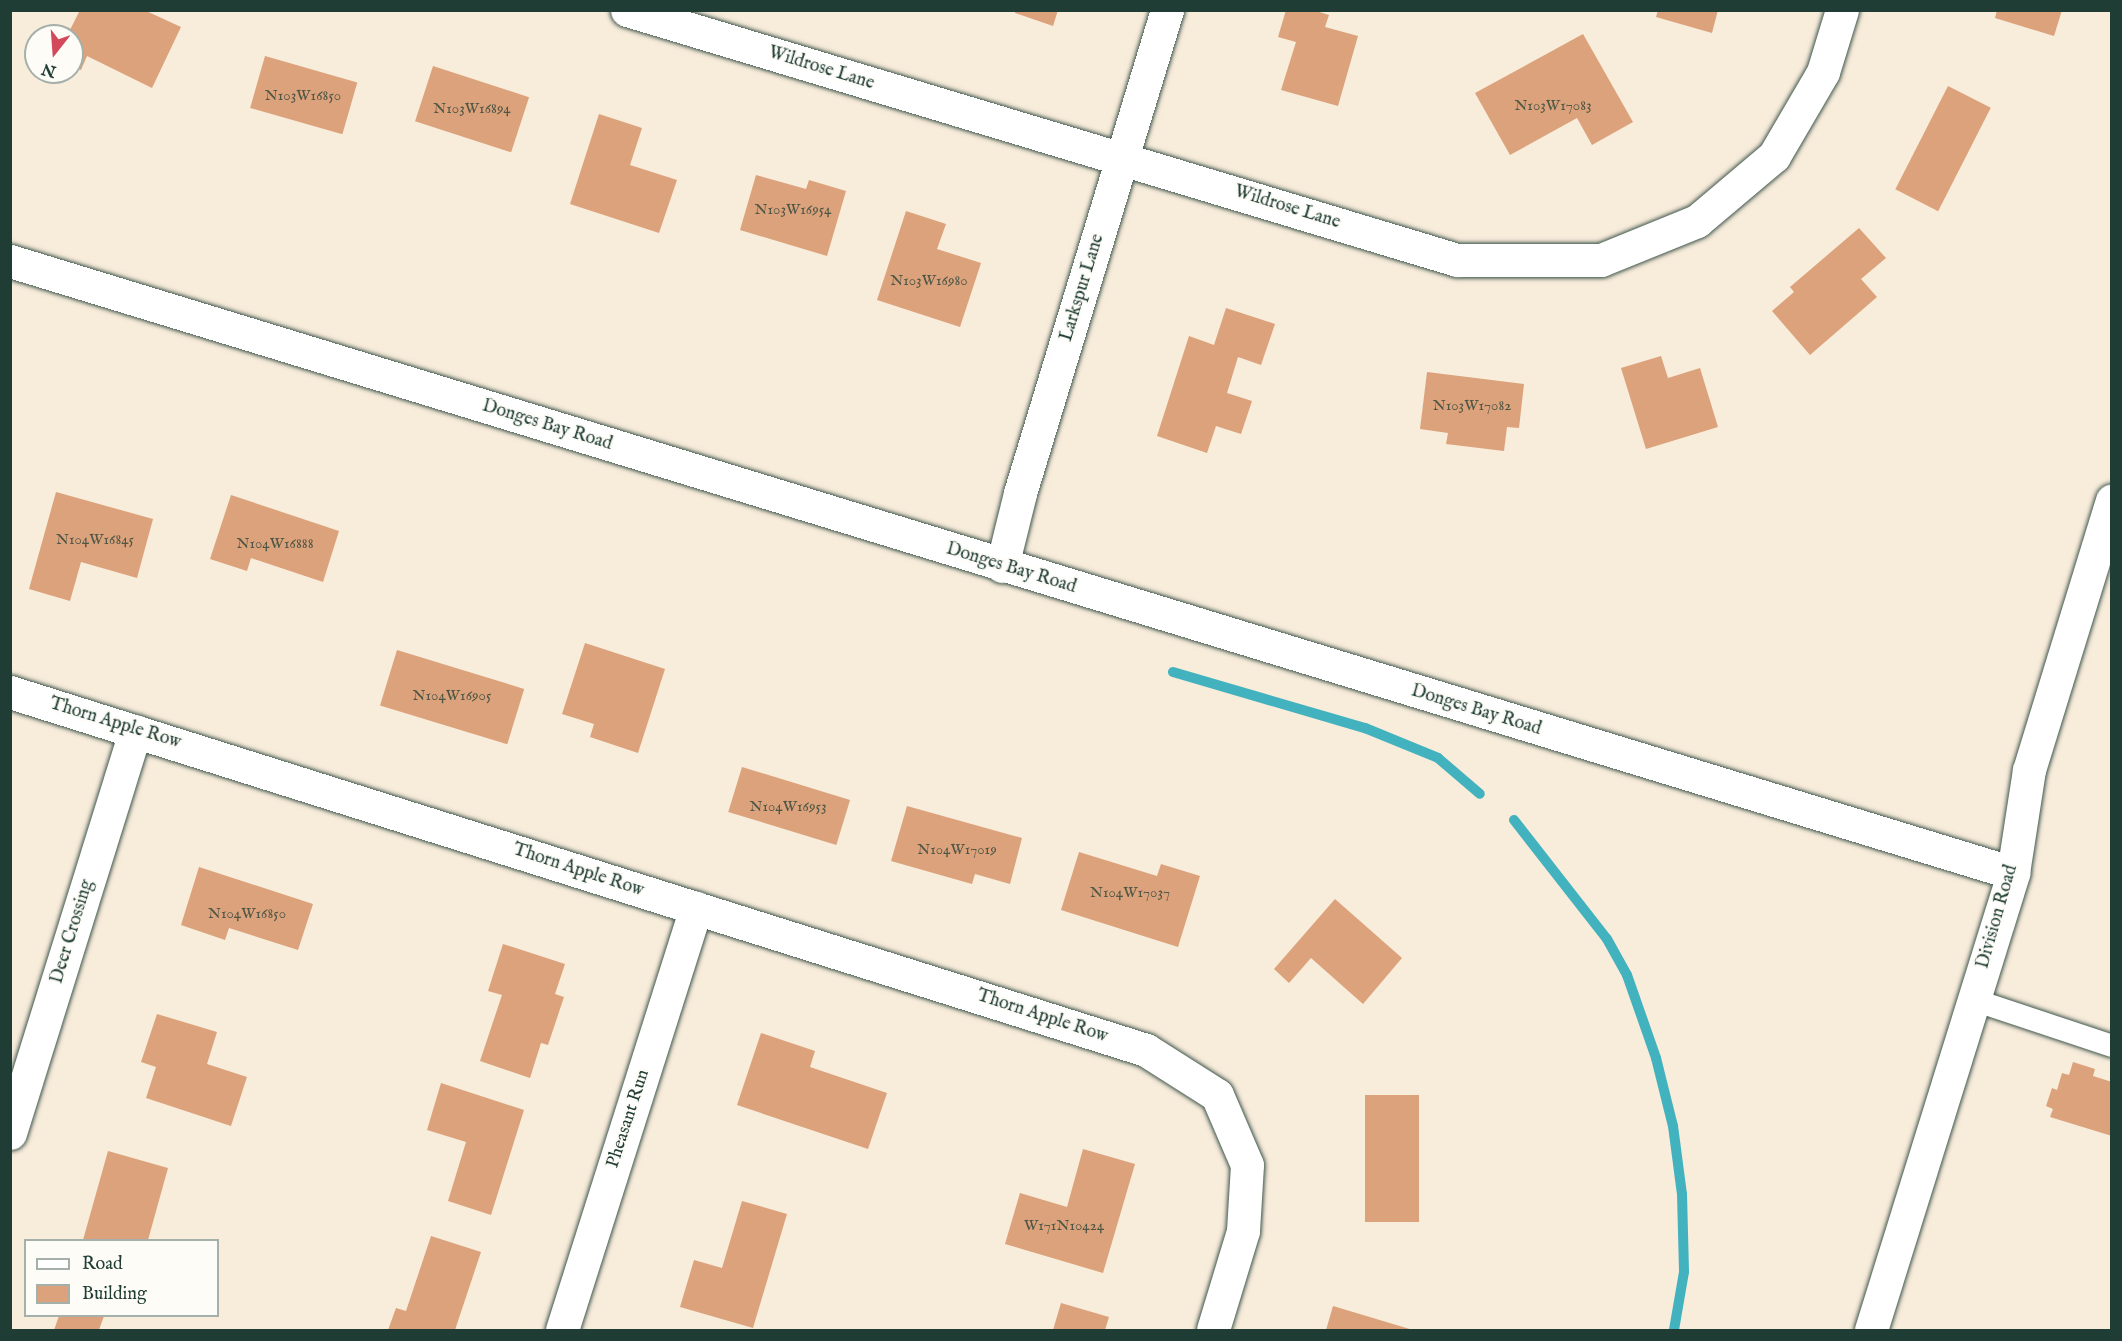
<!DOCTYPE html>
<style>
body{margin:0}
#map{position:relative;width:2122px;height:1341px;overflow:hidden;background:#f8ecdb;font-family:"IM FELL English",serif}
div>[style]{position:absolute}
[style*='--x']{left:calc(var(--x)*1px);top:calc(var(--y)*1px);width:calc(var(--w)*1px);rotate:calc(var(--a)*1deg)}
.stream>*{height:10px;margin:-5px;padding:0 5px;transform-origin:5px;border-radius:5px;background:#43b2bf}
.building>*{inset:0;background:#dca27b;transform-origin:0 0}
.roads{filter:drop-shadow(0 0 2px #40574d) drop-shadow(0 0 2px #40574d)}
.service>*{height:22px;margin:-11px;padding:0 11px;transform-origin:11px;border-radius:11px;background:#fff}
.minor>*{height:33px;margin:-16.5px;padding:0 16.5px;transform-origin:16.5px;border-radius:16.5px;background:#fff}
.tertiary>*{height:33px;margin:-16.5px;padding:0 16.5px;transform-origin:16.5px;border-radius:16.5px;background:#fff}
span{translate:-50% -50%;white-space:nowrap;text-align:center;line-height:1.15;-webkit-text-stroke:4.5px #fdfcf7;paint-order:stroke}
.number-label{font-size:15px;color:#4e5646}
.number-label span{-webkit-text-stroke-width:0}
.street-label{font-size:18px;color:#1f3d34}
.frame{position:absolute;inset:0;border:12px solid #1f3d34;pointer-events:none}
.legend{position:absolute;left:24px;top:1239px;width:195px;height:78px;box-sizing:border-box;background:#fdfcf7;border:2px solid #a4b0a9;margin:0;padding:8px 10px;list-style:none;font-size:18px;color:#1f3d34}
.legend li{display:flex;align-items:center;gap:12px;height:30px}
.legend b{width:30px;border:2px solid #a4b0a9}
.north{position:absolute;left:24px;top:24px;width:60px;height:60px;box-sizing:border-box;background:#fdfcf7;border:2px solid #a4b0a9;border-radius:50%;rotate:197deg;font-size:16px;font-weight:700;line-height:24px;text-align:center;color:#1f3d34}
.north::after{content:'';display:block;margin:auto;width:21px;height:27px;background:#d1495b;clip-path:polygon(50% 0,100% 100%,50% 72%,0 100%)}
</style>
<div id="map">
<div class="stream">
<div style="--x:1173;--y:672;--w:200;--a:16.3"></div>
<div style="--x:1365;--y:728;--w:79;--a:22.3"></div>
<div style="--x:1438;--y:758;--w:55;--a:40.6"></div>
<div style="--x:1514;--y:820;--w:151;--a:52"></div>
<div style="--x:1607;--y:939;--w:41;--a:60.9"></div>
<div style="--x:1627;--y:975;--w:88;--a:70.7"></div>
<div style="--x:1656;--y:1058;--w:70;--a:76"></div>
<div style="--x:1673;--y:1126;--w:69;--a:82.5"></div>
<div style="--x:1682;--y:1194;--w:78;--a:88.5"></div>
<div style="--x:1684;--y:1272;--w:59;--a:99.8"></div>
</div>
<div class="building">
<div style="clip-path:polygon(80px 10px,144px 10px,181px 27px,152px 88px,87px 56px,81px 70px,72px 66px,72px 36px,67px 36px)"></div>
<div style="clip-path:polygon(1016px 10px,1058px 10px,1053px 26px,1015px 13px)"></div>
<div style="clip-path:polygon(1286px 10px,1313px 10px,1329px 15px,1325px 27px,1358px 36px,1338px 106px,1281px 90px,1296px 42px,1278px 37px)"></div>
<div style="clip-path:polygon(1658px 10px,1718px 10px,1712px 33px,1656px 17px)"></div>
<div style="clip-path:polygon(1997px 10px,2062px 10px,2054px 36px,1995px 18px)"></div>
<div style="clip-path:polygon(1583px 34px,1633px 122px,1592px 145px,1577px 118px,1510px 155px,1475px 93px)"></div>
<div style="left:265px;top:56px;width:96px;height:54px;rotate:16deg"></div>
<div style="left:433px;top:66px;width:101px;height:58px;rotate:18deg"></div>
<div style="left:1948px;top:86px;width:48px;height:116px;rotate:27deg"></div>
<div style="clip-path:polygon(599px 114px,642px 128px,630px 165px,677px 180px,659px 233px,570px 204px)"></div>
<div style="clip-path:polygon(756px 175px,806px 189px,809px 180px,846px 191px,827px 256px,740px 230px)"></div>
<div style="clip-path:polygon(906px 211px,946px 224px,937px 249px,981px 263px,960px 327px,877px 300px)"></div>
<div style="clip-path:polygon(1859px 228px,1886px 258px,1861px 279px,1877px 297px,1810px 355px,1772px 311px,1794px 292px,1790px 287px)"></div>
<div style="clip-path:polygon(1226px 308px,1275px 324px,1261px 365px,1238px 357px,1227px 393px,1252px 401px,1241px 434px,1216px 426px,1207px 453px,1157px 436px,1189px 336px,1214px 345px)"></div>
<div style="clip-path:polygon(1661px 356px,1668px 378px,1700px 368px,1718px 427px,1646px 449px,1621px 368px)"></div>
<div style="clip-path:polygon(1427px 372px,1524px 384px,1519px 428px,1507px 427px,1504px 451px,1446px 444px,1448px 433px,1420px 429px)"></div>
<div style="clip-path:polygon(56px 492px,153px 519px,137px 578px,81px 562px,70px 601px,29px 589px)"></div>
<div style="clip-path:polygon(231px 495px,339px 531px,323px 582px,251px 558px,247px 571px,210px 559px)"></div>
<div style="clip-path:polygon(585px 643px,665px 669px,638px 753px,590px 737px,594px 724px,562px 714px)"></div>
<div style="left:397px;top:650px;width:133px;height:58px;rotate:17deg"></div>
<div style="left:742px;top:767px;width:113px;height:47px;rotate:17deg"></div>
<div style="clip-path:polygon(907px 806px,1022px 838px,1010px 884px,975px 874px,972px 884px,891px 861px)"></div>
<div style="clip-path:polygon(1079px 852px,1157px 876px,1161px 864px,1200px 876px,1178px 947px,1061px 910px)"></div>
<div style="clip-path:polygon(199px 867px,313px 904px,298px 950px,229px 928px,225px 940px,181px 925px)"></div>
<div style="clip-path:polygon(1335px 899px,1402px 958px,1363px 1004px,1311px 958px,1289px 983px,1274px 969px)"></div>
<div style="clip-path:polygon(503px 944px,565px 964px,555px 994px,564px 997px,548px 1045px,541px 1043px,530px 1078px,480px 1061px,502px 995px,488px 991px)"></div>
<div style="clip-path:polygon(157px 1014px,217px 1032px,207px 1064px,247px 1077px,231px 1126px,146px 1098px,156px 1067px,141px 1062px)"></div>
<div style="clip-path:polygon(761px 1033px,815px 1051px,810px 1067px,887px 1093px,868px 1149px,737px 1105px)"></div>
<div style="clip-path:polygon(2073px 1062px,2095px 1069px,2093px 1076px,2112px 1082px,2112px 1136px,2050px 1117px,2053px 1109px,2046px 1106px,2052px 1088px,2057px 1090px,2062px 1073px,2069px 1075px)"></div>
<div style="clip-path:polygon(441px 1083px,524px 1110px,491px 1215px,448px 1201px,466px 1142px,427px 1130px)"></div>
<div style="left:1365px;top:1095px;width:54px;height:127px"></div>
<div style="clip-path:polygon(1083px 1149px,1135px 1164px,1103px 1273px,1005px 1244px,1020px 1193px,1067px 1207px)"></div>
<div style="clip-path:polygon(108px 1151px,168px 1168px,148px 1240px,83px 1240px)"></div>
<div style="clip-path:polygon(742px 1201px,787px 1214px,753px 1328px,680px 1307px,694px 1260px,722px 1268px)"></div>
<div style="clip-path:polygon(431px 1236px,481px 1252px,455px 1330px,388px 1330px,396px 1308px,406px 1311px)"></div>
<div style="clip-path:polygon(1061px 1303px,1109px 1317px,1105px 1330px,1053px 1330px)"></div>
<div style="clip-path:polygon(1333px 1306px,1413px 1330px,1326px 1330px)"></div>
<div style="clip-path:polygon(59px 1316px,104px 1316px,99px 1330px,54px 1330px)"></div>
</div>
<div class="roads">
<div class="service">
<div style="--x:1974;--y:1000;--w:145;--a:18.4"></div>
</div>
<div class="minor">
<div style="--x:627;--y:10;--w:867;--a:16.76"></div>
<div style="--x:1457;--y:260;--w:144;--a:0"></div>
<div style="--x:1601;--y:260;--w:104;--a:-22.1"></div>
<div style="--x:1697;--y:221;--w:101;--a:-40.2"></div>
<div style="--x:1774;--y:156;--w:97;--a:-59.7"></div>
<div style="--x:1823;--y:72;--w:65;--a:-73"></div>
<div style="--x:1002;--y:566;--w:75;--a:-76.1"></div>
<div style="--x:1020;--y:493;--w:505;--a:-73.07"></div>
<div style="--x:10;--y:692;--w:1191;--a:17.49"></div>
<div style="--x:1146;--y:1050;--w:84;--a:32.4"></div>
<div style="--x:1217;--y:1095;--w:76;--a:66.8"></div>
<div style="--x:1247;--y:1165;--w:66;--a:93.5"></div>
<div style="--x:1243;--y:1231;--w:103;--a:106.9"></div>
<div style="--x:10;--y:1133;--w:421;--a:-72.7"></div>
<div style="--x:562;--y:1330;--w:443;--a:-72.4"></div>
</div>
<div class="tertiary">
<div style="--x:10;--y:261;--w:2094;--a:16.99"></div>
<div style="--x:1871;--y:1330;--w:479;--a:-72.7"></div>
<div style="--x:2013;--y:873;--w:104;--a:-81.2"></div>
<div style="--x:2029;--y:770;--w:282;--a:-72.9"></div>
</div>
</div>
<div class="number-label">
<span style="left:303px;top:96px">N103W16850</span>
<span style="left:1553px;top:106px">N103W17083</span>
<span style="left:472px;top:109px">N103W16894</span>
<span style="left:793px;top:210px">N103W16954</span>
<span style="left:929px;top:281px">N103W16980</span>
<span style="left:1472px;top:406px">N103W17082</span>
<span style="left:95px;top:540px">N104W16845</span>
<span style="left:275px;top:544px">N104W16888</span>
<span style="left:452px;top:696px">N104W16905</span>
<span style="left:788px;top:807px">N104W16953</span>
<span style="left:957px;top:850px">N104W17019</span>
<span style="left:1130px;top:893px">N104W17037</span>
<span style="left:247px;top:914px">N104W16850</span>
<span style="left:1064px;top:1226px">W171N10424</span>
</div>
<div class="street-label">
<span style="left:821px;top:69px;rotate:17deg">Wildrose Lane</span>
<span style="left:1287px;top:208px;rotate:17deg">Wildrose Lane</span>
<span style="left:1083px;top:288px;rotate:-73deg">Larkspur Lane</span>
<span style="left:547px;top:426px;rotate:17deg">Donges Bay Road</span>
<span style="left:1011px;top:569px;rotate:17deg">Donges Bay Road</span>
<span style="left:1476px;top:711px;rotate:17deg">Donges Bay Road</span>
<span style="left:115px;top:724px;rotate:17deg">Thorn Apple Row</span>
<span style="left:578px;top:871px;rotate:18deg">Thorn Apple Row</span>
<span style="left:1998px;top:917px;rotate:-74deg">Division Road</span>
<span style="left:73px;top:932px;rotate:-73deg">Deer Crossing</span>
<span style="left:1042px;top:1017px;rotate:18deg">Thorn Apple Row</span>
<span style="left:629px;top:1119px;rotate:-72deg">Pheasant Run</span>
</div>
<div class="frame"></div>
<ul class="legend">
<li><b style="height:8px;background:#fff"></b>Road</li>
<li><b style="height:16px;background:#dca27b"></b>Building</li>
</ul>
<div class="north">N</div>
</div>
